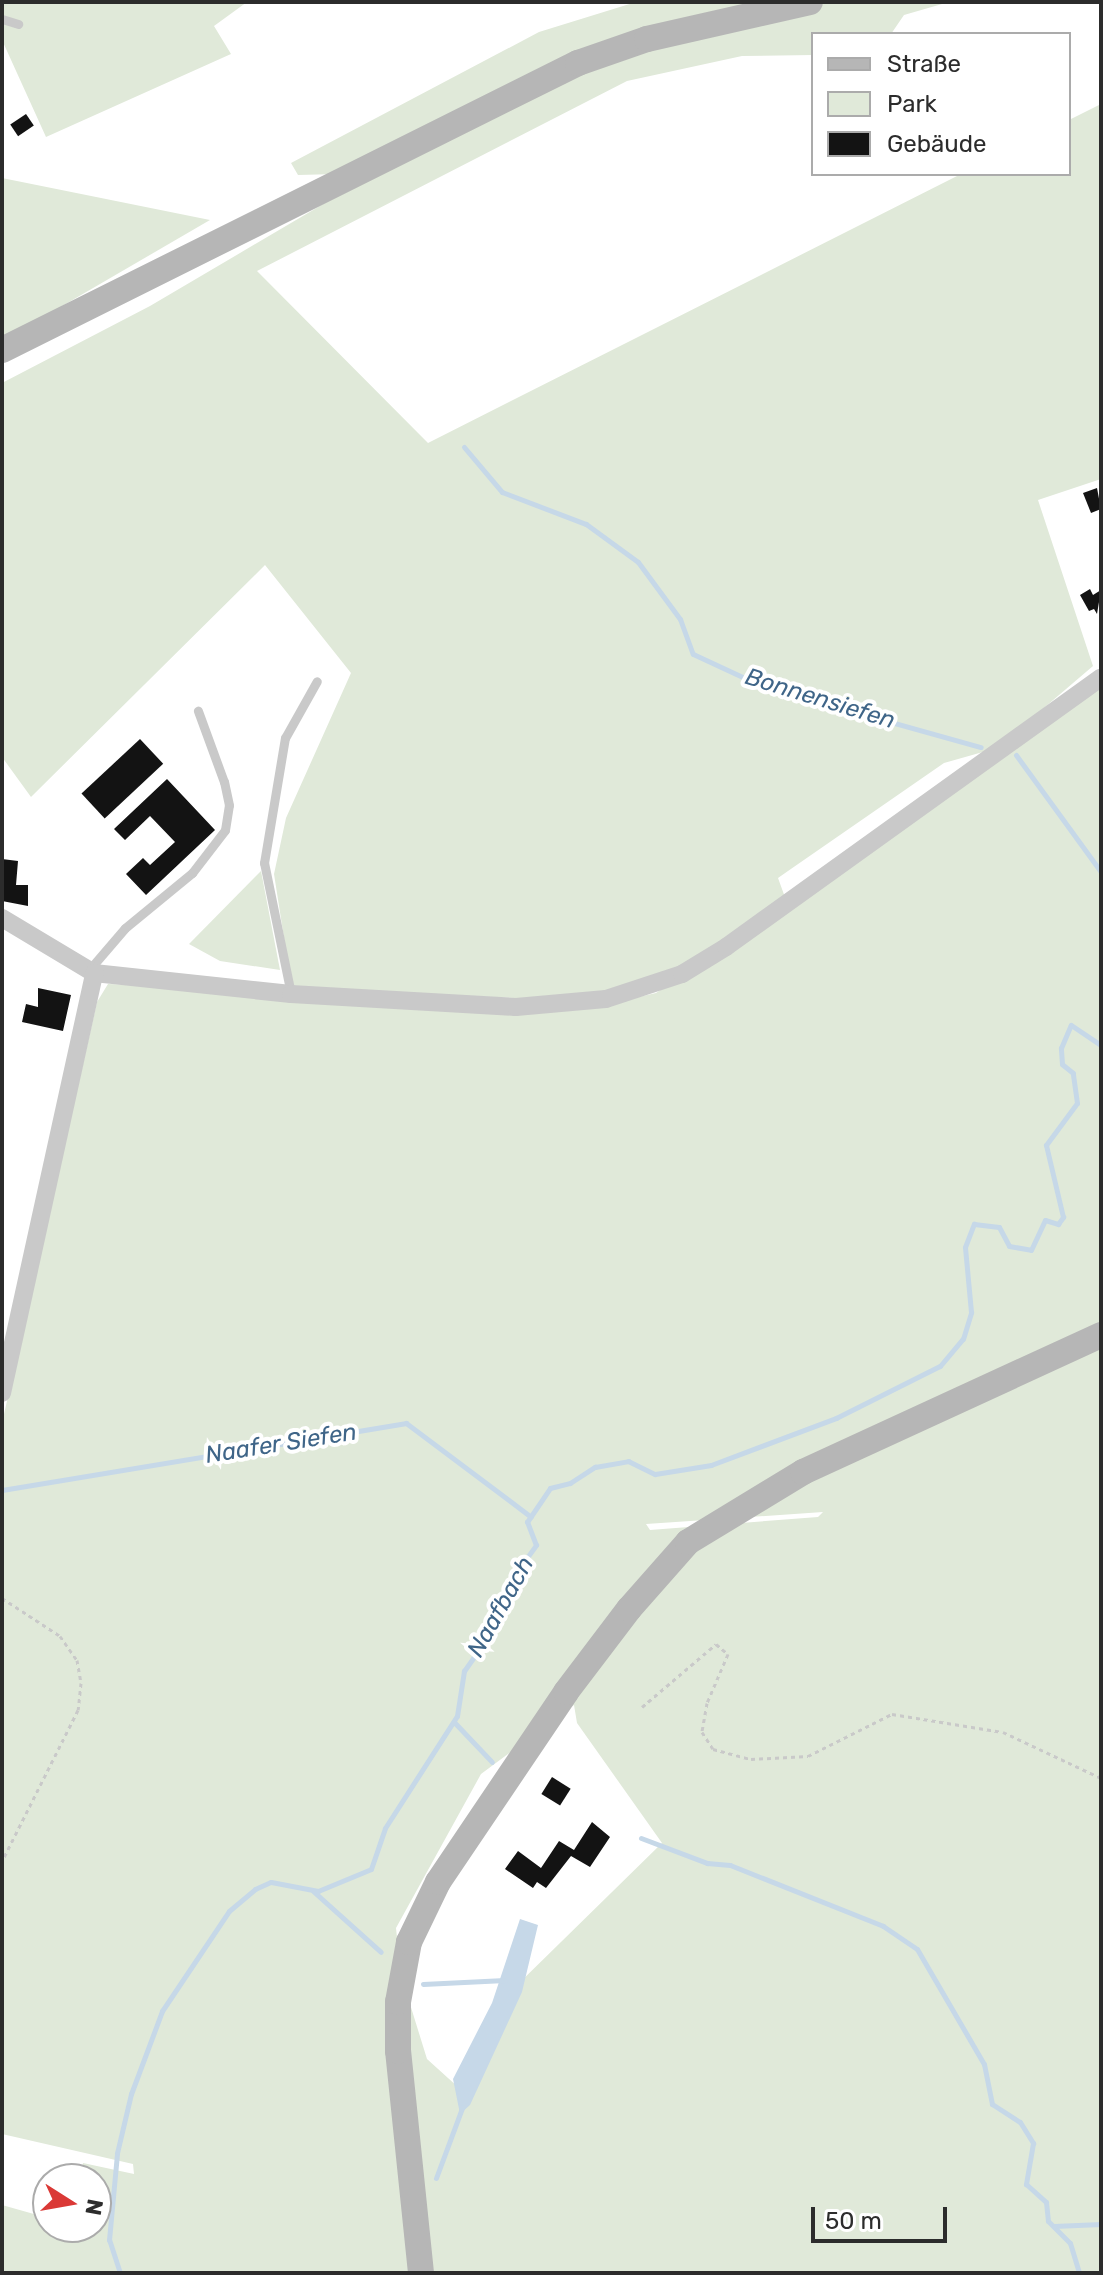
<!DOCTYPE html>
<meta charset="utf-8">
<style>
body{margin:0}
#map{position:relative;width:1103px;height:2275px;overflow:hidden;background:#fff;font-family:Rubik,sans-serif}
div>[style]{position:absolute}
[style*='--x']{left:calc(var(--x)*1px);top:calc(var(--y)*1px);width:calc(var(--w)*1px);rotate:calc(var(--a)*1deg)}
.green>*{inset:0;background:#e0e9d9}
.water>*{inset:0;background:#c6d8e8}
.stream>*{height:5px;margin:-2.5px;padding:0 2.5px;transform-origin:2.5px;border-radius:2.5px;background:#c6d8e8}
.building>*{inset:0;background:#131313;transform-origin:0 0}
.path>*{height:3px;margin-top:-1.5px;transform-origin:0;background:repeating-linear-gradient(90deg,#c9c9c9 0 4px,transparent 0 8px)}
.service>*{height:9px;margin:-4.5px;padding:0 4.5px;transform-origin:4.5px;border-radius:4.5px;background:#c9c9c9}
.minor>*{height:18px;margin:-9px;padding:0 9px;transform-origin:9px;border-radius:9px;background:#c9c9c9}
.secondary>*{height:26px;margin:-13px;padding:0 13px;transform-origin:13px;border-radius:13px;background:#b6b6b6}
span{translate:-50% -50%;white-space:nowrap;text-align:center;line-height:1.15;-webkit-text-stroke:8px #fff;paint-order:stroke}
.water-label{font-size:24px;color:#3f6588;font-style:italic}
.frame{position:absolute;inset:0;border:4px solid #2c2c2c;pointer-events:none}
.legend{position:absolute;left:811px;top:32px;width:260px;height:144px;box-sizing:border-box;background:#fff;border:2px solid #ababab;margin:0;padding:10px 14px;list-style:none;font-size:24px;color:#2c2c2c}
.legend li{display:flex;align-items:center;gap:16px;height:40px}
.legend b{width:40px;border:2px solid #ababab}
.north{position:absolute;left:32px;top:2163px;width:80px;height:80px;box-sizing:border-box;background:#fff;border:2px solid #ababab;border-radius:50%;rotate:101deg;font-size:22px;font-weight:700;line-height:32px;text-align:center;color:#2c2c2c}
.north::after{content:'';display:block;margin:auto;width:28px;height:36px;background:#da3936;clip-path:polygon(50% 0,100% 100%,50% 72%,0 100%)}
.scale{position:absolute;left:811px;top:2207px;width:136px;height:36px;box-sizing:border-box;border:4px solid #2c2c2c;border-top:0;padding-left:10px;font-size:24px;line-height:28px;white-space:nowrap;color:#2c2c2c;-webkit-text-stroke:6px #fff;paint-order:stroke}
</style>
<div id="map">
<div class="green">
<div style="clip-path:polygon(2px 2px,247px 2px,214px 26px,231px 54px,46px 137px,2px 40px)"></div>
<div style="clip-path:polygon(636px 2px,949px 2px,904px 15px,891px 34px,813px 34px,813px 55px,742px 56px,627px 81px,257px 271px,428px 443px,961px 174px,1069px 174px,1069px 120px,1101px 104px,1101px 479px,1038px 500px,1093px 666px,997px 748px,944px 763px,788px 871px,778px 878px,786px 900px,684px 968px,640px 985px,564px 1000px,292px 989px,274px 874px,286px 818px,351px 673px,265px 565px,31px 797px,2px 757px,2px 383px,150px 306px,376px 173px,298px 175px,291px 163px,539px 32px)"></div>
<div style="clip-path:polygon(2px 178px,210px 220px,2px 341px)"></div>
<div style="clip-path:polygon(evenodd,1101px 686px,1101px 2273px,2px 2273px,2px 2205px,48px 2218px,48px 2227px,96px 2227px,96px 2179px,79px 2179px,83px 2163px,134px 2174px,133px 2164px,2px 2134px,2px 1423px,97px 1002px,108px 984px,612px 1003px,656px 993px,1101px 686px,823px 1512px,818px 1517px,650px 1530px,646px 1524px,823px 1512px,1101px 686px,574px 1705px,577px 1723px,662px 1843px,511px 1991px,469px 2097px,427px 2059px,401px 1975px,396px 1928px,481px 1774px,574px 1705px)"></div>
<div style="clip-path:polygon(261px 871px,280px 970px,220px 961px,189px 944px)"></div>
</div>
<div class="water">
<div style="clip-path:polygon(520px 1919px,538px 1925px,522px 1992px,470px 2105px,460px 2114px,453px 2079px,492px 2003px)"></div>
</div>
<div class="stream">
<div style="--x:464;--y:447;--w:59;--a:49.8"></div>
<div style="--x:502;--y:492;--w:90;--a:20.9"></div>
<div style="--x:586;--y:524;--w:64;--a:36.2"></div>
<div style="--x:638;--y:562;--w:71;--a:53.6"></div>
<div style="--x:680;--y:619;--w:37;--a:70"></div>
<div style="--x:693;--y:654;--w:76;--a:24.9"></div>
<div style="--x:762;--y:686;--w:227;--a:15.6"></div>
<div style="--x:1016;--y:755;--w:145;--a:54"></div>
<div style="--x:2;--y:1490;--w:410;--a:-9.4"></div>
<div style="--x:406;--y:1423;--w:156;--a:36.9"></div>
<div style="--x:454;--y:1722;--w:55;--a:46.5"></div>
<div style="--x:641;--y:1838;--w:71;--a:20.7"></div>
<div style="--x:707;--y:1863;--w:23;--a:5"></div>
<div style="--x:730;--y:1865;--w:165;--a:21.7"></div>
<div style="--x:883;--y:1926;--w:41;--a:34.1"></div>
<div style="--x:917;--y:1949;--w:133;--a:59.8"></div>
<div style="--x:984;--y:2064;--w:41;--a:78.7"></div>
<div style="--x:992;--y:2104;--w:33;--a:33"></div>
<div style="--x:1020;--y:2122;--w:25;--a:58"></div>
<div style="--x:1033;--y:2143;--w:42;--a:99.7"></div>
<div style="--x:1026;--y:2184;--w:27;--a:42"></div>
<div style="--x:1046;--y:2202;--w:19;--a:84"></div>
<div style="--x:1048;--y:2221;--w:31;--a:45"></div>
<div style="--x:1070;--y:2243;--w:31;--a:73"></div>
<div style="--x:313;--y:1891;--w:91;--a:41.9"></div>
<div style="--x:423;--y:1984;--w:82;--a:-2.8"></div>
<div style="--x:436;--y:2178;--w:75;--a:-69.6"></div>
<div style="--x:1054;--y:2226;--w:47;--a:-2.4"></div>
<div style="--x:120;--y:2273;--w:35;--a:-108"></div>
<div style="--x:109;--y:2240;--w:87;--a:-84.7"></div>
<div style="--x:117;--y:2153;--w:61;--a:-76.7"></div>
<div style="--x:131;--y:2094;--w:89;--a:-69.5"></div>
<div style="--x:162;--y:2011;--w:120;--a:-56.2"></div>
<div style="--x:229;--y:1911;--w:34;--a:-40"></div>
<div style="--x:255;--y:1889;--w:17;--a:-24"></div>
<div style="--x:271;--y:1882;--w:48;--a:10.8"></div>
<div style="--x:318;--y:1891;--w:57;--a:-22.5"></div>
<div style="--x:371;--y:1869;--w:43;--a:-71.1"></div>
<div style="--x:385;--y:1828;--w:133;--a:-57.3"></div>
<div style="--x:457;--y:1716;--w:46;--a:-81.2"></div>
<div style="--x:464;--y:1671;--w:33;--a:-55"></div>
<div style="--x:483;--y:1644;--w:77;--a:-65.4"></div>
<div style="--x:515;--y:1574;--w:36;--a:-54"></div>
<div style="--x:536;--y:1545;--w:25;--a:-111"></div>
<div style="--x:527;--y:1522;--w:41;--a:-55.9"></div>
<div style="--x:550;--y:1488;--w:21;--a:-14"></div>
<div style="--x:570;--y:1483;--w:30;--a:-33"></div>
<div style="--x:595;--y:1467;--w:34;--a:-10"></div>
<div style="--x:628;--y:1461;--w:30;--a:26"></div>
<div style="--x:655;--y:1474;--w:57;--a:-9.1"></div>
<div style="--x:711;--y:1465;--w:134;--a:-20.6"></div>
<div style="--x:836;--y:1418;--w:116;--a:-26.6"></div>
<div style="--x:940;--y:1366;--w:35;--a:-50"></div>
<div style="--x:963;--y:1339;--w:28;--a:-73"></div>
<div style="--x:971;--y:1312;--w:65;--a:-95.3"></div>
<div style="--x:965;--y:1247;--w:25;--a:-69"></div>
<div style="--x:974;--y:1224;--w:25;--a:7"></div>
<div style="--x:999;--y:1227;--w:21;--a:62"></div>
<div style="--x:1009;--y:1246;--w:22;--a:10"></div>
<div style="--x:1031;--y:1250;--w:33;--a:-65"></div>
<div style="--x:1045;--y:1220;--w:14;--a:17"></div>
<div style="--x:1058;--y:1224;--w:9;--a:-54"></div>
<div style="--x:1063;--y:1217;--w:74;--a:-103.3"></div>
<div style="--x:1046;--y:1145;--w:52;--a:-53.6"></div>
<div style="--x:1077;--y:1103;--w:30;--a:-98"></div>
<div style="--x:1073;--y:1073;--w:14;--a:-141"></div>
<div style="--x:1062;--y:1064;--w:16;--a:-94"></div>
<div style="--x:1061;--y:1048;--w:25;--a:-67"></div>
<div style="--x:1071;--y:1025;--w:36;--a:34"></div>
</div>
<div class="building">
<div style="left:26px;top:114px;width:14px;height:19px;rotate:56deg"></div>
<div style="clip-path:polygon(1097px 488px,1101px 509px,1091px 513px,1083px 493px)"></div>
<div style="clip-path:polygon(1090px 589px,1093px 595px,1101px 590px,1097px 614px,1094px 609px,1089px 611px,1080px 595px)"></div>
<div style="left:140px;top:739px;width:34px;height:80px;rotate:47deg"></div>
<div style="clip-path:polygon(167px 779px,215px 830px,146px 895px,126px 874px,143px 858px,150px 865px,175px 842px,150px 816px,125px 840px,114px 829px)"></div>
<div style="clip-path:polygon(2px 859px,18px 861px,16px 885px,28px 885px,28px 906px,2px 901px)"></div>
<div style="clip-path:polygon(38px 988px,71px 995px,63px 1031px,22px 1022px,26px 1004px,38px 1007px)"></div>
<div style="left:552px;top:1777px;width:22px;height:20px;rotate:32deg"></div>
<div style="clip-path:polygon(592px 1822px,610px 1837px,590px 1867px,571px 1856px,546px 1888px,537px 1882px,533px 1888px,505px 1869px,518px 1851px,541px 1868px,559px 1841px,574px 1850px)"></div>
</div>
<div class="path">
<div style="--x:2;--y:1598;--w:69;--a:33.2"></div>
<div style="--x:60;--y:1636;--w:29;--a:55"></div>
<div style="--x:77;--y:1660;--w:23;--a:80"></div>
<div style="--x:81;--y:1683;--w:27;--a:96"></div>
<div style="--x:78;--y:1710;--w:169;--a:116.7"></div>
<div style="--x:642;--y:1707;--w:97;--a:-40.4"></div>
<div style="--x:716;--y:1644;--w:16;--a:40"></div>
<div style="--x:728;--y:1654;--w:53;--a:113.2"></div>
<div style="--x:707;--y:1703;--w:29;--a:100"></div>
<div style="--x:702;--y:1732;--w:20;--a:57"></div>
<div style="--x:713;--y:1749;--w:39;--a:15"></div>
<div style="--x:751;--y:1759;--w:57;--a:-3"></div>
<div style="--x:808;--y:1756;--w:94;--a:-26.6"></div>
<div style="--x:892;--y:1714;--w:112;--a:9.2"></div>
<div style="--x:1003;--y:1732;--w:108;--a:25.1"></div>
</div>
<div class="service">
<div style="--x:2;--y:19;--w:17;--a:17"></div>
<div style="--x:89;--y:970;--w:55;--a:-49.4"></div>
<div style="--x:125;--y:928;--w:87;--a:-39.4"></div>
<div style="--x:192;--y:873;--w:54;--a:-52.5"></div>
<div style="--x:225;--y:830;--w:25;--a:-81"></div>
<div style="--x:229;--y:805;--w:24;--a:-102"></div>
<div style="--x:224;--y:782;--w:76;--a:-110.1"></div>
<div style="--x:291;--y:994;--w:134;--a:-101.6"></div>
<div style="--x:264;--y:863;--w:127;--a:-80.5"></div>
<div style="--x:285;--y:738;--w:65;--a:-60.7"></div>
</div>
<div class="minor">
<div style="--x:2;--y:918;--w:107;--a:30.9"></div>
<div style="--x:94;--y:973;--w:198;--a:6.1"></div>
<div style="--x:291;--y:994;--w:225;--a:3.3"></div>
<div style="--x:516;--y:1007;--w:90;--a:-5.1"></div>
<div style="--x:606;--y:999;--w:80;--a:-18.2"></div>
<div style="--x:682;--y:974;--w:52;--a:-31.5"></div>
<div style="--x:726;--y:947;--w:462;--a:-35.7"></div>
<div style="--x:2;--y:1393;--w:430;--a:-77.6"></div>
</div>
<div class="secondary">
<div style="--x:2;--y:350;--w:644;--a:-26.49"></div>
<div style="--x:578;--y:63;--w:73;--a:-19.2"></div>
<div style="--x:647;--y:39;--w:167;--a:-12.8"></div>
<div style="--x:421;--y:2273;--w:223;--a:-95.9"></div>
<div style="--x:398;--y:2051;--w:49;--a:-90"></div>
<div style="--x:398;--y:2002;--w:61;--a:-79.6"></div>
<div style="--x:409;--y:1942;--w:67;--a:-64.2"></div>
<div style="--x:438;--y:1882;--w:229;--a:-56"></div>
<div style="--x:566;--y:1692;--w:104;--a:-52.8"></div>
<div style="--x:629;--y:1609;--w:89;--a:-48.6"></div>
<div style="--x:688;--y:1542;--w:135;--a:-31.3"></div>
<div style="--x:803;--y:1472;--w:328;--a:-24.7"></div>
</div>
<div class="water-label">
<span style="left:820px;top:699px;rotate:17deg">Bonnensiefen</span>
<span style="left:281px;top:1444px;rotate:-9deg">Naafer Siefen</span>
<span style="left:501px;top:1607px;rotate:-61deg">Naafbach</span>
</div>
<div class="frame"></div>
<ul class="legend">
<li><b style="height:10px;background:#b6b6b6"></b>Straße</li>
<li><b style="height:22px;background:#e0e9d9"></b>Park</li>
<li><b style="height:22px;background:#131313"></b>Gebäude</li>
</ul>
<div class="north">N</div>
<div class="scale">50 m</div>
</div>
